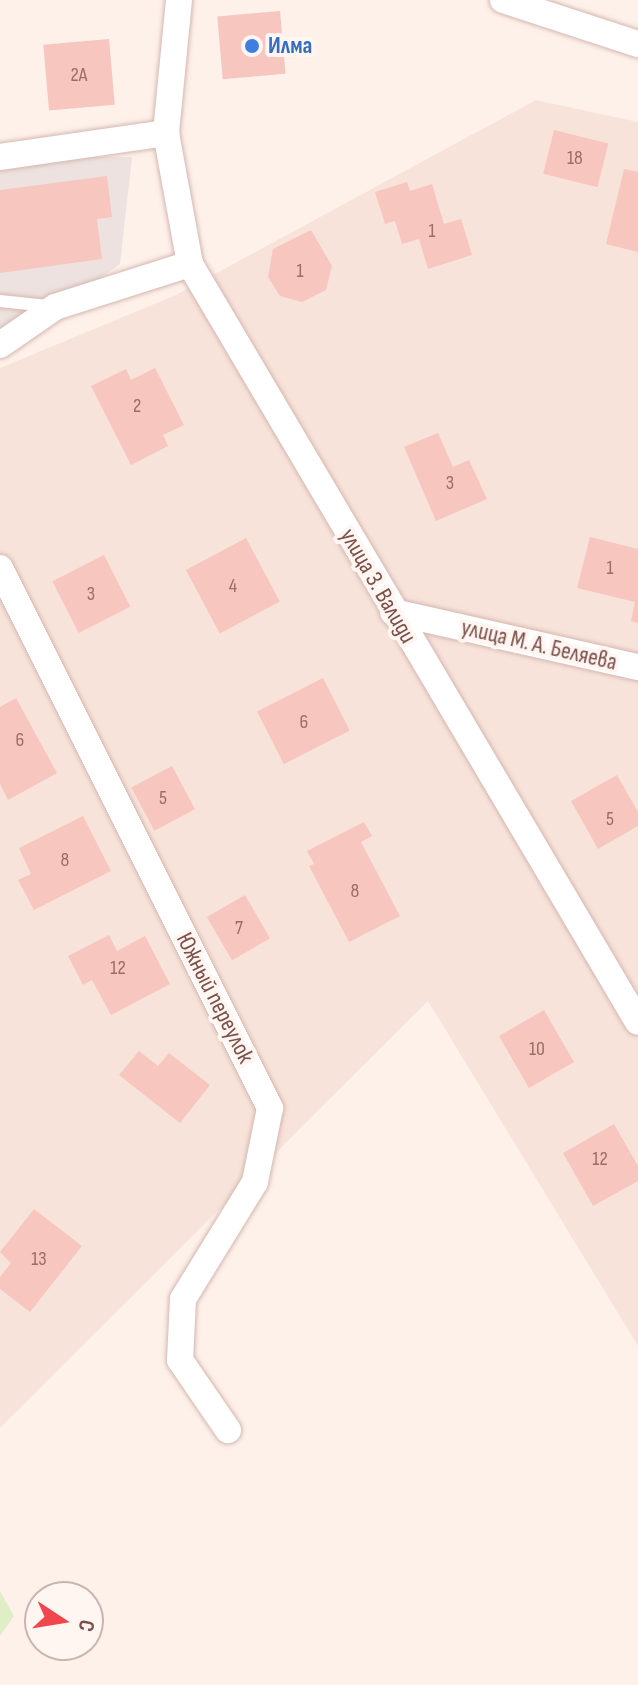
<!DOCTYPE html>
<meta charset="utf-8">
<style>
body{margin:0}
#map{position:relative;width:638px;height:1685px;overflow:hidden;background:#fef1ea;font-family:"Sofia Sans Condensed",sans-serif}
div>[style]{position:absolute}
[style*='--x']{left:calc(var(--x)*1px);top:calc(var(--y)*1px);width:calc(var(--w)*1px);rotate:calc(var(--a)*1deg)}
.residential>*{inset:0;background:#f8e3da}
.industrial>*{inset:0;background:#ede2df}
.green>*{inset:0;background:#e0eec6}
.building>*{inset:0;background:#f6c6bf;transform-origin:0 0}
.roads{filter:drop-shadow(0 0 2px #d4b7b0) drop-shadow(0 0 2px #d4b7b0)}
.service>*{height:12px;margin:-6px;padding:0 6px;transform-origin:6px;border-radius:6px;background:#fff}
.minor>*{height:26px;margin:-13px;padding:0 13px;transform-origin:13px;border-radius:13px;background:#fff}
.dots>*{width:22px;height:22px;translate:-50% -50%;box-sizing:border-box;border:4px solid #fff6f2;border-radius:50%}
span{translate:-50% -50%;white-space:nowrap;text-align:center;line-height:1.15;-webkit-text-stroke:8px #fff6f2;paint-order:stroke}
.number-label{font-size:20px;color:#9a6d67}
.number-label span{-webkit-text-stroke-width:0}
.shop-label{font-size:24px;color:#366cbe;font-weight:700}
.left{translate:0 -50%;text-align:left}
.street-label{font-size:24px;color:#7c4f4a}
.north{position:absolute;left:24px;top:1581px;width:80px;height:80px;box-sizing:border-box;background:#fff6f2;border:2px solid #cbb3af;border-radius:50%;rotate:102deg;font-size:22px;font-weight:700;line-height:32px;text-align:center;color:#7c4f4a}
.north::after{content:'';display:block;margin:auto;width:28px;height:36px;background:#f0464d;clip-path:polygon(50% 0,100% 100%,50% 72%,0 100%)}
</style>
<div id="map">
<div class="residential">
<div style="clip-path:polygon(536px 100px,638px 122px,638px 1346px,428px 1001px,0 1428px,0 368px,176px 295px)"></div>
</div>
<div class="industrial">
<div style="clip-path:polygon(0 157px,132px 157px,120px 264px,0 351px)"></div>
</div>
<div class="green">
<div style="clip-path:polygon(0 1591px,14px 1616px,0 1636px)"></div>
</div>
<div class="building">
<div style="left:280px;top:11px;width:63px;height:63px;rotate:85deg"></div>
<div style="left:109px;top:39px;width:66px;height:66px;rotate:85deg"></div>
<div style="left:554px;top:130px;width:56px;height:45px;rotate:14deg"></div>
<div style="clip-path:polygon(624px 169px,638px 172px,638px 252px,606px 244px)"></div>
<div style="clip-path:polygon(107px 176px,112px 217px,97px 219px,102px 259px,0 273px,0 190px)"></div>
<div style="clip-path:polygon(407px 182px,410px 191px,432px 184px,444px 224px,461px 219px,472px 255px,428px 269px,419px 239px,402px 244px,395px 221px,385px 224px,375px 192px)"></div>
<div style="clip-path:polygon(311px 230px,332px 266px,326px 290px,302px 302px,280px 296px,268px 277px,273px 249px)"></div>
<div style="clip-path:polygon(155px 368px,184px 425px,163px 435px,168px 446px,131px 465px,91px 386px,126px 369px,131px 380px)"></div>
<div style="clip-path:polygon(438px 433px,453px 467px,469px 460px,487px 499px,436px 521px,404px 447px)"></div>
<div style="clip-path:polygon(590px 537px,638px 549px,638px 623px,631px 621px,635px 602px,577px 588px)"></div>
<div style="left:246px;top:538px;width:72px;height:68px;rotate:62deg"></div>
<div style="left:104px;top:555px;width:58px;height:58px;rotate:63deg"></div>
<div style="left:323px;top:678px;width:59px;height:74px;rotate:63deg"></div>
<div style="clip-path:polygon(16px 698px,57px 773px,8px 800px,0 784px,0 707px)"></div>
<div style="left:172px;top:766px;width:49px;height:46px;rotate:62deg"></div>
<div style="clip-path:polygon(617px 775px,638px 812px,638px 826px,598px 849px,571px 801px)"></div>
<div style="clip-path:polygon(83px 816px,111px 871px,34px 910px,18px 880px,31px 874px,19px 848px)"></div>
<div style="clip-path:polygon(364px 822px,372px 836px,361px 842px,400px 916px,349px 942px,309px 866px,314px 864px,307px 851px)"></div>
<div style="left:245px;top:895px;width:50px;height:44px;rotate:60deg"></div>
<div style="clip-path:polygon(109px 935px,117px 951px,145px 936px,170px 984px,111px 1015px,92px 980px,83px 985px,68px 956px)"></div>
<div style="left:544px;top:1010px;width:60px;height:52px;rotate:60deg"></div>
<div style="clip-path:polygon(139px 1051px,158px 1066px,169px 1053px,210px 1085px,180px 1123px,119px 1075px)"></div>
<div style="clip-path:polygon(614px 1124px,638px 1166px,638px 1181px,593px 1206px,563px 1153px)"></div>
<div style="clip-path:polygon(34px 1209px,82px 1246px,30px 1312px,0 1289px,0 1277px,11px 1263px,0 1252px)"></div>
</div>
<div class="roads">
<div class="service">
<div style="--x:0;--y:301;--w:48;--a:5.9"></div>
</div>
<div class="minor">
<div style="--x:179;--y:0;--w:134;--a:95.6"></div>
<div style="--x:166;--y:133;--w:133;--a:79.6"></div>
<div style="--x:190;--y:264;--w:880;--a:59.42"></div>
<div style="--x:503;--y:0;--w:142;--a:18.1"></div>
<div style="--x:0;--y:157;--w:168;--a:-8.2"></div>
<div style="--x:0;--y:345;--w:67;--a:-34.6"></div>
<div style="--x:55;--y:307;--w:142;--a:-17.7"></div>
<div style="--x:0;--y:568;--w:604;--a:63.43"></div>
<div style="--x:270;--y:1108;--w:76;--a:101.5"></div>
<div style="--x:255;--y:1182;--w:137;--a:121.6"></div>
<div style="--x:183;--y:1299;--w:61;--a:92.8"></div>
<div style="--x:180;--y:1360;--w:85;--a:55.6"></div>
<div style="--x:393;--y:612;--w:251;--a:12.7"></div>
</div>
</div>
<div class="dots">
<div style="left:252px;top:46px;background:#3f7fe0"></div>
</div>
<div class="number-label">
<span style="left:79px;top:75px">2А</span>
<span style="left:575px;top:158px">18</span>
<span style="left:432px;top:231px">1</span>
<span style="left:300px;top:271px">1</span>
<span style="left:137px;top:406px">2</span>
<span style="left:450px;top:483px">3</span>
<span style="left:610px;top:568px">1</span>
<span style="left:233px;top:586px">4</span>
<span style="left:91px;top:594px">3</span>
<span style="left:304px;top:722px">6</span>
<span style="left:20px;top:740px">6</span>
<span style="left:163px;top:798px">5</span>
<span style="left:610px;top:819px">5</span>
<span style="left:65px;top:860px">8</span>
<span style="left:355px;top:891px">8</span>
<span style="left:239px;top:928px">7</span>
<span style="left:118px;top:968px">12</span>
<span style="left:537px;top:1049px">10</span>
<span style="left:600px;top:1159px">12</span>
<span style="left:39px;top:1259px">13</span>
</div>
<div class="shop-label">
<span class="left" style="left:268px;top:46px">Илма</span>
</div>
<div class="street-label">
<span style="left:378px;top:586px;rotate:60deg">улица З. Валиди</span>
<span style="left:539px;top:645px;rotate:13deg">улица М. А. Беляева</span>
<span style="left:215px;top:998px;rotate:63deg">Южный переулок</span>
</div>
<div class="north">С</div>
</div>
